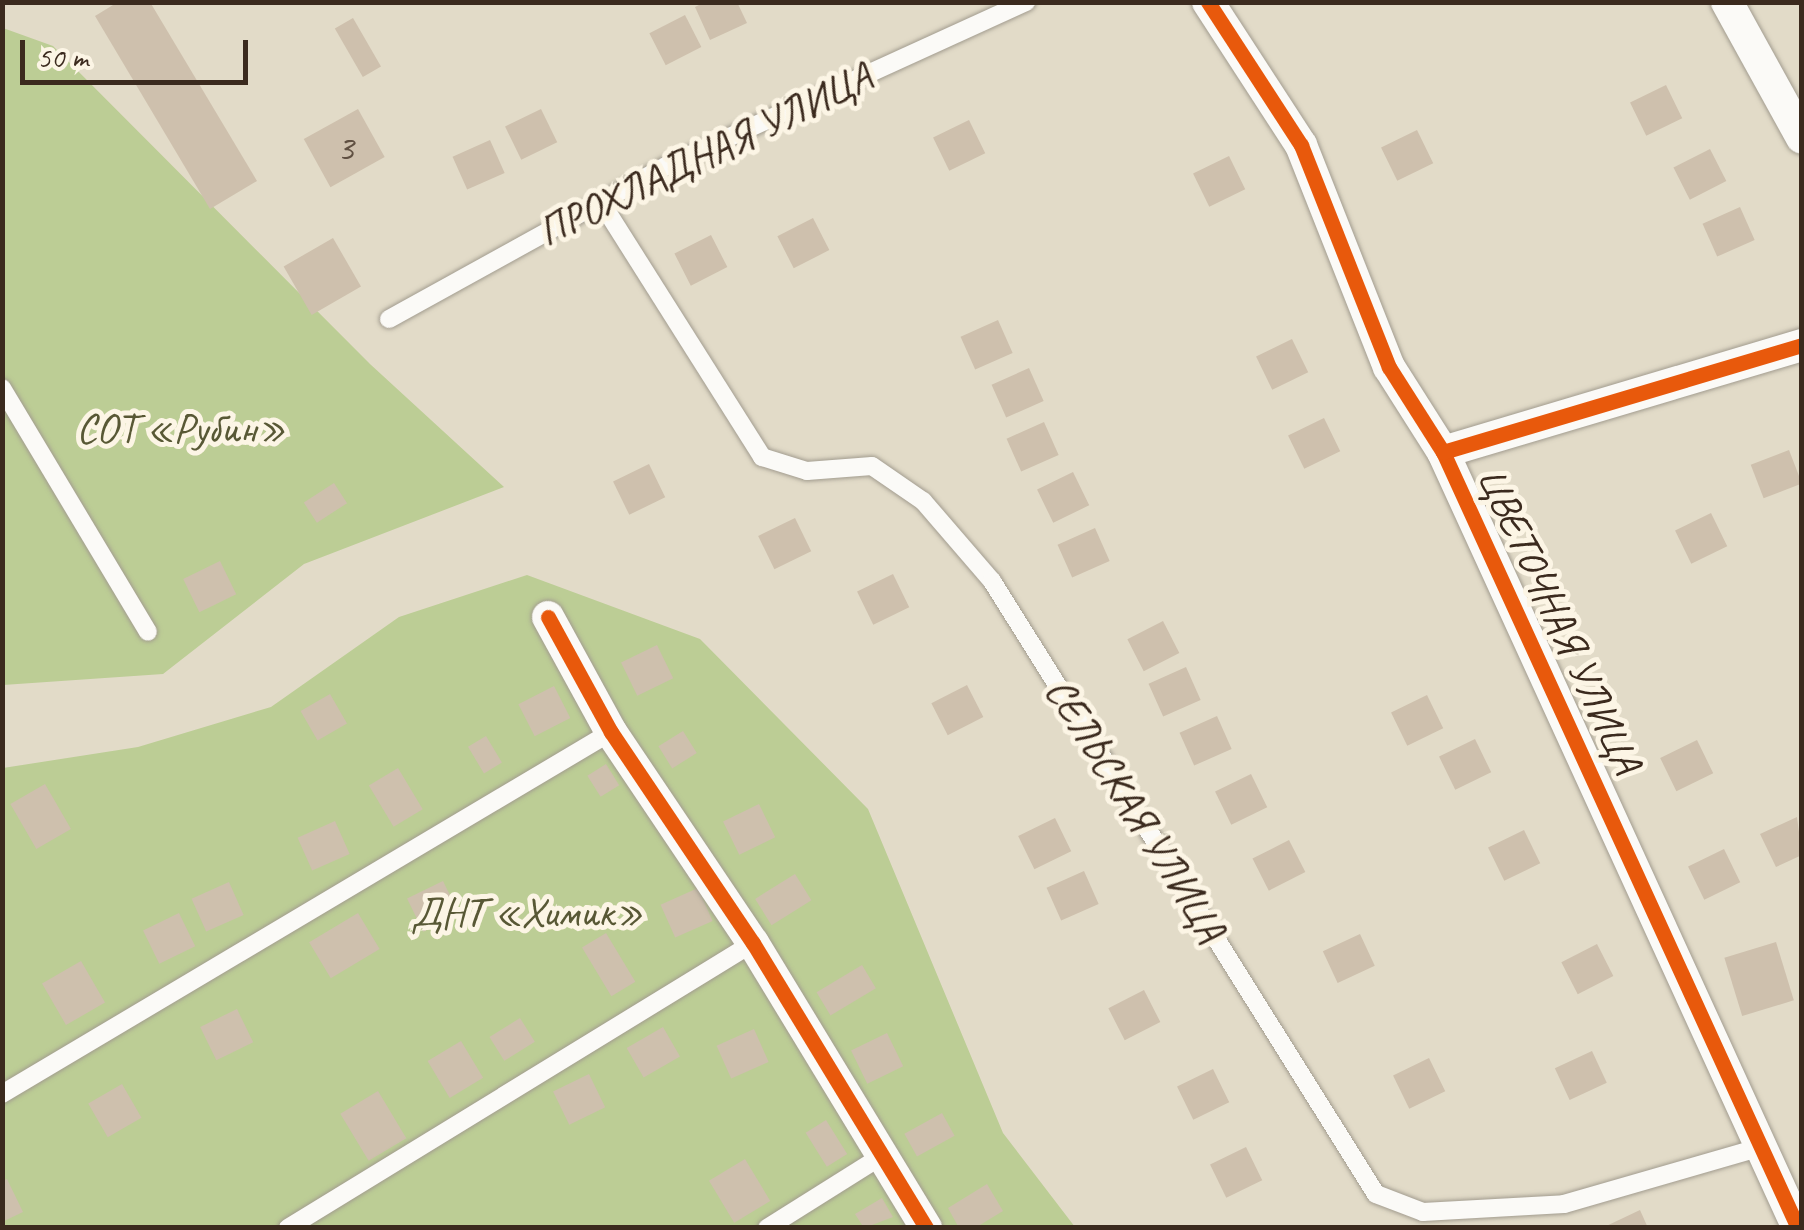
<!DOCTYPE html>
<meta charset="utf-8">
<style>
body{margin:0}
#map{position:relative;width:1804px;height:1230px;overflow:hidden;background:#e2dbc8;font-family:Caveat,sans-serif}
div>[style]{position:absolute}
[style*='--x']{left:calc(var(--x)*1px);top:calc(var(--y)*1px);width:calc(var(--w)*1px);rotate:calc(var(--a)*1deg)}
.green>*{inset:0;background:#bccd95}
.building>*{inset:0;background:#cec0ad;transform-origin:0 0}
.roads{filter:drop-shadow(0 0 2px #a29c8f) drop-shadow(0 0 2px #a29c8f)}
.lane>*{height:18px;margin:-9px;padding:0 9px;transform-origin:9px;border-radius:9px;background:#fbfaf7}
.street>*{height:32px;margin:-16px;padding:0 16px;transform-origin:16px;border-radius:16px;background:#fbfaf7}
.cycleway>*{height:15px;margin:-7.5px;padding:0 7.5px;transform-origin:7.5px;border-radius:7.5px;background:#e8590c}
span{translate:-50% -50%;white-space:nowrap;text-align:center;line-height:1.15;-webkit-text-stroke:10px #fcf5e5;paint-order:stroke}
.number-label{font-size:38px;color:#605042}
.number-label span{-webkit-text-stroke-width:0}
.street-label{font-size:42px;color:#3b2a1e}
.park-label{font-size:42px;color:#585835}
.frame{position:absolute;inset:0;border:5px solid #3b2a1e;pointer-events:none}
.scale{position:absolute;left:20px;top:40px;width:228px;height:45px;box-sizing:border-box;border:5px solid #3b2a1e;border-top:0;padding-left:12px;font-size:30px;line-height:35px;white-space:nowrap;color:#3b2a1e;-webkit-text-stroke:8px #fcf5e5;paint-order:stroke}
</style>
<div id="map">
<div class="green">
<div style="clip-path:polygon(3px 28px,53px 46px,370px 364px,504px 487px,304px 564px,163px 674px,3px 685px)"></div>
<div style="clip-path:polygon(527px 575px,700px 639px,868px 809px,1003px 1133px,1075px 1227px,3px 1228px,3px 768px,138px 747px,271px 707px,399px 617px)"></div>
</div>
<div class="building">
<div style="clip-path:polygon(118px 2px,150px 2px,257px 181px,210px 209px,95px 16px)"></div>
<div style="clip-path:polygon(705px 2px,737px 2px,747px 23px,710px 40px,695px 7px)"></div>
<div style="left:685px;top:15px;width:36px;height:40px;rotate:63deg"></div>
<div style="left:353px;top:18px;width:56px;height:21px;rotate:60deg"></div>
<div style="left:1666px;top:85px;width:37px;height:40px;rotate:64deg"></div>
<div style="left:358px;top:109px;width:55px;height:62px;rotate:61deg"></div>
<div style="left:541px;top:109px;width:37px;height:40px;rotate:64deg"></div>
<div style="left:969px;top:120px;width:37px;height:40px;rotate:64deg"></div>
<div style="left:1417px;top:130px;width:37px;height:40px;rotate:64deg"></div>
<div style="left:490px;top:140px;width:36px;height:41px;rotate:66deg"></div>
<div style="left:1710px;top:149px;width:36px;height:41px;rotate:63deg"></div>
<div style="left:1229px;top:156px;width:37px;height:40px;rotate:64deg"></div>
<div style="left:1740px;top:207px;width:36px;height:41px;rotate:66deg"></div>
<div style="left:813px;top:218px;width:36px;height:40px;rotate:63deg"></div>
<div style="left:711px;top:235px;width:36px;height:41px;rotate:63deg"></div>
<div style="left:333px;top:238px;width:56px;height:57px;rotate:60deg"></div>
<div style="left:998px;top:320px;width:36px;height:41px;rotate:66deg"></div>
<div style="left:1292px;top:339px;width:37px;height:40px;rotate:64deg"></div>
<div style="left:1029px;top:368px;width:36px;height:41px;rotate:66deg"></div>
<div style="left:1324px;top:418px;width:37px;height:40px;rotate:64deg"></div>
<div style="left:1044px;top:422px;width:36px;height:41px;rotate:66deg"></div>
<div style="left:1789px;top:450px;width:36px;height:41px;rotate:69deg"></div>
<div style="left:649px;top:464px;width:37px;height:40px;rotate:64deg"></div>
<div style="left:1073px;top:472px;width:37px;height:40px;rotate:64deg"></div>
<div style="left:334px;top:483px;width:24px;height:36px;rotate:57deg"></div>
<div style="left:1711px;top:513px;width:37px;height:40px;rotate:64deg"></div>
<div style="left:795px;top:518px;width:37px;height:41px;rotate:64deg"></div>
<div style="left:1095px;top:528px;width:36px;height:41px;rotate:66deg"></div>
<div style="left:220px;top:561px;width:37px;height:41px;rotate:64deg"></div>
<div style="left:893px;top:574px;width:37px;height:40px;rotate:64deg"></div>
<div style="left:1163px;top:621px;width:36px;height:40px;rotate:63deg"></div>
<div style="left:657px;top:645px;width:37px;height:40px;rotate:64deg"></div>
<div style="left:1186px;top:667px;width:36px;height:41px;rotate:66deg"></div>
<div style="left:967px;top:685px;width:36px;height:40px;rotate:63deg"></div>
<div style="left:554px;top:686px;width:36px;height:40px;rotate:63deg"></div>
<div style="left:330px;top:694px;width:34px;height:34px;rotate:60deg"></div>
<div style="left:1427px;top:695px;width:37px;height:40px;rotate:64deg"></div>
<div style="left:1217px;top:716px;width:36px;height:41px;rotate:66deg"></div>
<div style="left:683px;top:731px;width:26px;height:29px;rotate:58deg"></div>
<div style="left:486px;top:736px;width:31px;height:21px;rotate:59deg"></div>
<div style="left:1475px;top:739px;width:37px;height:40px;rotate:64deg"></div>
<div style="left:1697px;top:740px;width:37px;height:41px;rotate:64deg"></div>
<div style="left:606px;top:764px;width:25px;height:22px;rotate:58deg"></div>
<div style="left:398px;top:768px;width:48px;height:34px;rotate:59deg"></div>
<div style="left:1251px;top:774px;width:37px;height:40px;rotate:64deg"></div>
<div style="left:45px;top:784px;width:52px;height:40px;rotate:60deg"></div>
<div style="left:759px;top:804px;width:37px;height:40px;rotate:64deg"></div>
<div style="clip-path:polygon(1797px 817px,1802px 855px,1776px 867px,1760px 834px)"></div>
<div style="left:1055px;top:818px;width:37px;height:41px;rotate:64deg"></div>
<div style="left:335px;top:821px;width:36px;height:41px;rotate:66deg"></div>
<div style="left:1524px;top:830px;width:37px;height:40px;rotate:64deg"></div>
<div style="left:1289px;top:840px;width:36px;height:41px;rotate:63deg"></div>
<div style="left:1724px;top:849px;width:37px;height:40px;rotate:64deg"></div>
<div style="left:1084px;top:871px;width:36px;height:41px;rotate:66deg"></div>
<div style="left:795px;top:874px;width:31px;height:47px;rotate:58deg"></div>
<div style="left:443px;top:881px;width:37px;height:40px;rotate:64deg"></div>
<div style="left:229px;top:882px;width:36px;height:41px;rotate:66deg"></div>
<div style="left:698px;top:888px;width:36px;height:41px;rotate:66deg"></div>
<div style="left:179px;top:913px;width:37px;height:40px;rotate:64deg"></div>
<div style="left:358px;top:913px;width:42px;height:57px;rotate:59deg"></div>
<div style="left:606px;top:933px;width:57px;height:28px;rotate:59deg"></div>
<div style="left:1360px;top:934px;width:35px;height:41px;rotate:65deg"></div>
<div style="left:1776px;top:942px;width:61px;height:54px;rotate:73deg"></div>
<div style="left:1597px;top:944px;width:36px;height:40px;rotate:63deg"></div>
<div style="left:81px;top:961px;width:48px;height:45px;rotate:60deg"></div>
<div style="left:862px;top:965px;width:27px;height:53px;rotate:59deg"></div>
<div style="left:1144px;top:990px;width:36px;height:40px;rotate:63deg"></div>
<div style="left:237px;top:1009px;width:37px;height:41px;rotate:64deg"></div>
<div style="left:520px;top:1018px;width:28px;height:36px;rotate:58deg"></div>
<div style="left:663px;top:1027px;width:34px;height:42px;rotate:60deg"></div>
<div style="left:754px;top:1029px;width:36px;height:41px;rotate:66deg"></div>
<div style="left:887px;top:1033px;width:37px;height:40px;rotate:64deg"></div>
<div style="left:461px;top:1041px;width:43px;height:39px;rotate:59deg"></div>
<div style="left:1592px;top:1051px;width:35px;height:41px;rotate:65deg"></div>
<div style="left:1429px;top:1058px;width:37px;height:40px;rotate:64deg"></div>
<div style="left:1213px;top:1069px;width:37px;height:40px;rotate:64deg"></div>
<div style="left:589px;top:1074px;width:37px;height:40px;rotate:64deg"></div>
<div style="left:122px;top:1084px;width:39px;height:39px;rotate:60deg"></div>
<div style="left:378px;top:1091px;width:55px;height:44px;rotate:59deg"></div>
<div style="left:942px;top:1113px;width:26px;height:43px;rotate:61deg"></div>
<div style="left:826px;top:1120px;width:40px;height:24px;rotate:58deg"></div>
<div style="left:1246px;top:1147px;width:37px;height:40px;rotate:64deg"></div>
<div style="left:745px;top:1159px;width:49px;height:42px;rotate:59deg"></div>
<div style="clip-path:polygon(7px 1179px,23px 1212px,2px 1222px,2px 1181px)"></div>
<div style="clip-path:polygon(987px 1184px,1003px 1211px,975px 1228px,959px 1228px,948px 1208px)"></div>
<div style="clip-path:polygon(882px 1198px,893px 1217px,864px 1228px,855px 1214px)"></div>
<div style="clip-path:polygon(1640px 1210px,1648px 1228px,1602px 1228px)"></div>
</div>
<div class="roads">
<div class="lane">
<div style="--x:601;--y:202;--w:302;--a:57.7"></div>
<div style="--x:762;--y:457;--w:47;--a:17.3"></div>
<div style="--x:807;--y:471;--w:65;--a:-4.4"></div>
<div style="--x:872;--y:466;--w:62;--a:34.5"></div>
<div style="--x:923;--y:501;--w:106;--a:49.2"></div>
<div style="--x:992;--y:581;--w:723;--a:57.94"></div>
<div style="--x:1376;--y:1194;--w:50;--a:21"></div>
<div style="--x:1423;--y:1212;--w:141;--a:-3.2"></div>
<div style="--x:1564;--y:1204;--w:206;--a:-16.1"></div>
<div style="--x:389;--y:319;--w:316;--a:-28.9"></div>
<div style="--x:666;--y:166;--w:396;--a:-24.5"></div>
<div style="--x:2;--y:388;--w:284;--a:59.1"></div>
<div style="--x:2;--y:1094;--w:708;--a:-30.73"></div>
<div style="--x:288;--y:1228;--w:545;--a:-31.5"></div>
<div style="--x:767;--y:1228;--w:136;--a:-32.1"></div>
</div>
<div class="street">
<div style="--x:1208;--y:2;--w:171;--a:57"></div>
<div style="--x:1301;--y:145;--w:239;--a:68.4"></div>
<div style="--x:1389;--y:367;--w:101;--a:57.6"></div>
<div style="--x:1443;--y:452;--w:853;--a:65.42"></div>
<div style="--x:1727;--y:2;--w:155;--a:61.1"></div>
<div style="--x:1443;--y:452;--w:375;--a:-16.6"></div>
<div style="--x:548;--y:617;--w:131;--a:61.3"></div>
<div style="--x:611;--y:732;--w:254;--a:56.1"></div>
<div style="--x:753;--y:943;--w:333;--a:58.7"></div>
</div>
</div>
<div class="cycleway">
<div style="--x:1208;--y:2;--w:171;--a:57"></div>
<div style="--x:1301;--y:145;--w:239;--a:68.4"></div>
<div style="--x:1389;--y:367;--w:101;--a:57.6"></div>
<div style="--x:1443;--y:452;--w:853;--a:65.42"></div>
<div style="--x:1443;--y:452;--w:375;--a:-16.6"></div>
<div style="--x:548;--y:617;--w:131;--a:61.3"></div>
<div style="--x:611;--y:732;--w:254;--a:56.1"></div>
<div style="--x:753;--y:943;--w:333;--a:58.7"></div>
</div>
<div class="number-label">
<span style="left:345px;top:148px">3</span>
</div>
<div class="street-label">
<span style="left:705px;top:155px;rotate:-26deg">ПРОХЛАДНАЯ УЛИЦА</span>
<span style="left:1559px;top:620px;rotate:65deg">ЦВЕТОЧНАЯ УЛИЦА</span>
<span style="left:1135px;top:810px;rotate:58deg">СЕЛЬСКАЯ УЛИЦА</span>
</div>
<div class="park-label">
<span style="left:181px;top:429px">СОТ «Рубин»</span>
<span style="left:527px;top:913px">ДНТ «Химик»</span>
</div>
<div class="frame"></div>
<div class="scale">50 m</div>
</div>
